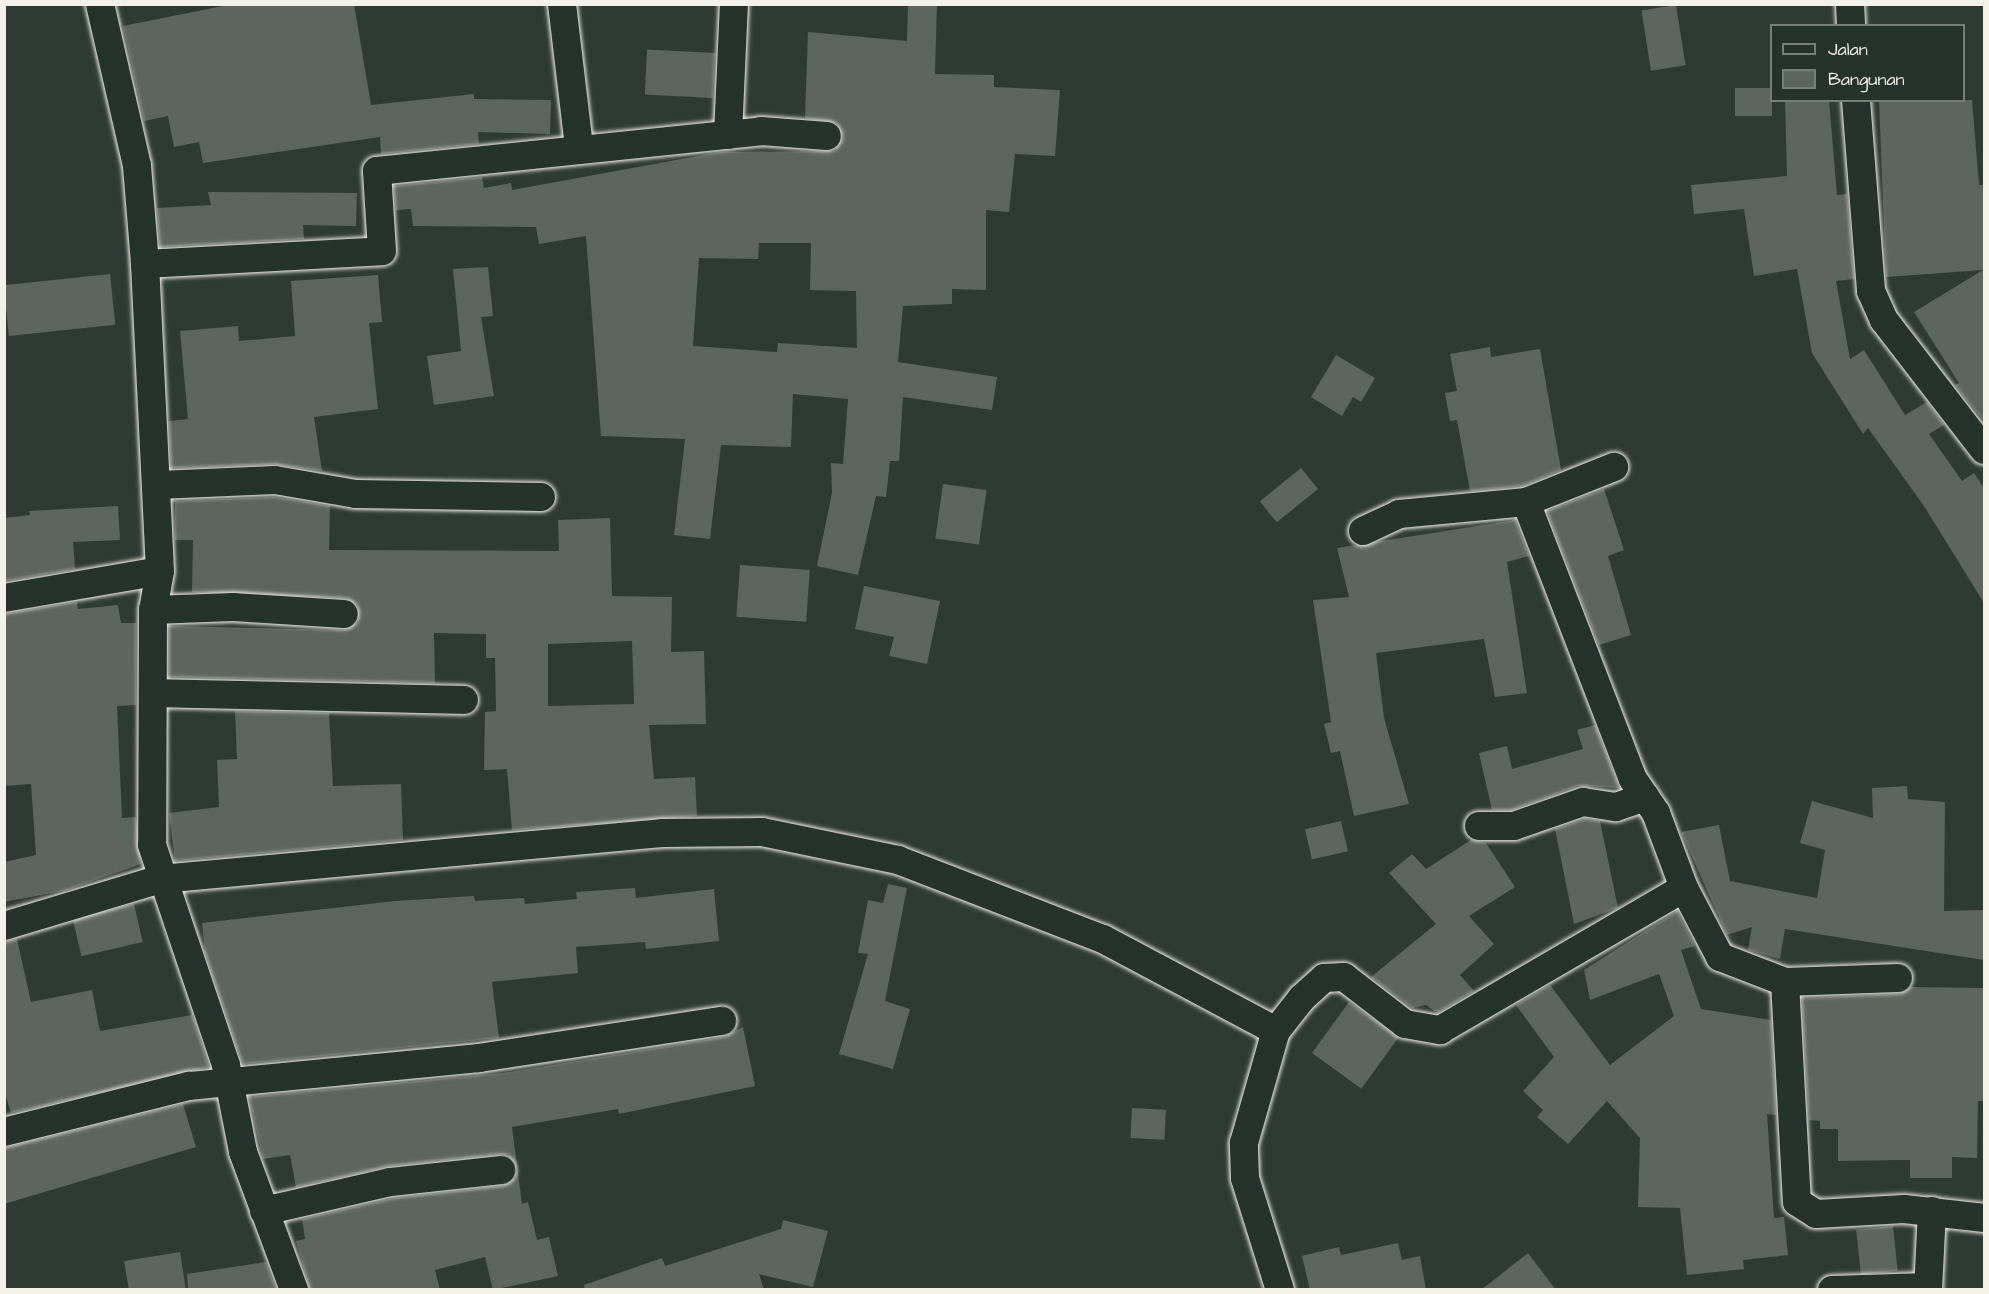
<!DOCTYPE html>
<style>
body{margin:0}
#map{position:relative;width:1989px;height:1294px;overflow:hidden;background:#2e3b34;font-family:"Architects Daughter",sans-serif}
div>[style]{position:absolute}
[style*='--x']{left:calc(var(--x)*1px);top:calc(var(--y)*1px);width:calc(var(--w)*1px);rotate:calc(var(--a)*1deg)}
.building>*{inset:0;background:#5c655e;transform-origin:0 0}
.roads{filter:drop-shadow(0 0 2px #f4f1e8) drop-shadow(0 0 2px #f4f1e8)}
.minor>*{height:28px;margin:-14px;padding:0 14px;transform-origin:14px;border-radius:14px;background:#26332d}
span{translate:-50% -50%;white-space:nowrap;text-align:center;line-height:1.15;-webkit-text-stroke:4.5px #26332d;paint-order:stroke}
.frame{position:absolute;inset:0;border:6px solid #f4f1e8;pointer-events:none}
.legend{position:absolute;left:1770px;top:24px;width:195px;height:78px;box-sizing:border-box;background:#26332d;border:2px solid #787f78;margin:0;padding:8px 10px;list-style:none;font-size:18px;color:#f4f1e8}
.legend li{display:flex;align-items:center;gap:12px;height:30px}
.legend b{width:30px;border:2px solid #787f78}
</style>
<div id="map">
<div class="building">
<div style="clip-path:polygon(233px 4px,354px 4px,371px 105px,474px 94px,474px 99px,551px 100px,550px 134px,478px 132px,479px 144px,381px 154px,380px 137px,203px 163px,199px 142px,174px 147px,168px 116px,144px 121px,123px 26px)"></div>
<div style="clip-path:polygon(evenodd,908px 4px,937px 4px,935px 74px,994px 75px,994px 87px,1060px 90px,1055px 156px,1015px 154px,1009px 212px,986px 210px,986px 290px,952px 289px,952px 304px,903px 306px,898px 362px,997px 377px,992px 410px,903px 397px,899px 461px,890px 461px,886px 497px,876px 496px,858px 575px,817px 566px,832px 493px,831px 463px,843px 464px,848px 399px,793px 394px,791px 447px,721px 445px,710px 539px,674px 535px,685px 439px,601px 436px,586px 236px,539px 244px,536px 227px,413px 226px,411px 209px,396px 210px,394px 186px,482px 177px,484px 188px,511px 183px,512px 190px,720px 152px,834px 151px,843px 138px,837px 123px,805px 118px,808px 32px,907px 41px,908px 4px,759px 243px,811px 243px,810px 290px,856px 291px,857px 348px,778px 343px,777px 352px,693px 346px,699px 258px,758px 259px,759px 243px)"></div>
<div style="left:1676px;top:5px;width:61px;height:35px;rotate:81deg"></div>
<div style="left:715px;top:53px;width:45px;height:68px;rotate:93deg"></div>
<div style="left:1772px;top:88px;width:28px;height:37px;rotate:90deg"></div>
<div style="clip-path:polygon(1785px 100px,1829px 100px,1837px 195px,1847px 194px,1854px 279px,1836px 281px,1850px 359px,1864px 350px,1905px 415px,1927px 402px,1944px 425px,1929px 434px,1962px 481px,1974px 473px,1984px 488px,1984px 603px,1924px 506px,1868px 428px,1863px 434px,1812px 353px,1797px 269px,1754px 276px,1744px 209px,1694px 214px,1691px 185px,1787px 176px)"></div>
<div style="clip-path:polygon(1879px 100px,1972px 100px,1979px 185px,1984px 185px,1984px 421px,1955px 385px,1959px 383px,1914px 312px,1983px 270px,1886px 277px)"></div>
<div style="clip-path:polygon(208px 192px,357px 193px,356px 226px,303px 225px,304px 239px,160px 247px,157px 208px,211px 205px)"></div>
<div style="clip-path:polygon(488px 267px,493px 316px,481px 317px,494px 396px,434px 405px,427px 356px,461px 351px,453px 269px)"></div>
<div style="left:110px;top:274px;width:51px;height:107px;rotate:84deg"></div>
<div style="clip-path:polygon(378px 275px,382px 322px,369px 323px,378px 409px,314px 417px,322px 471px,275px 464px,171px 468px,169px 421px,188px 419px,180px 331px,238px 326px,239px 341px,295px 336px,291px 281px)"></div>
<div style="clip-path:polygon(1490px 347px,1491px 357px,1540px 349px,1561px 470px,1522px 486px,1470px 491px,1457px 420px,1450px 421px,1445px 393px,1457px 391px,1450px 354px)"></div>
<div style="clip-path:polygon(1336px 355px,1375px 378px,1361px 402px,1353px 397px,1342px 416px,1311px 397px)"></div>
<div style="left:1301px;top:468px;width:27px;height:53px;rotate:51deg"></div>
<div style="left:943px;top:484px;width:44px;height:55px;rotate:8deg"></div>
<div style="clip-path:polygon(1604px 489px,1624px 550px,1608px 556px,1631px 635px,1599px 645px,1547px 511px)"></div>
<div style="clip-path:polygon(evenodd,274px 497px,330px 506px,329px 550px,559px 551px,558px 520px,610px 518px,612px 596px,672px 597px,671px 652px,704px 651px,706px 724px,649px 725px,654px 779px,695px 777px,697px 816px,512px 830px,507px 769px,484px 770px,485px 712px,496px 711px,495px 658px,486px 658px,486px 634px,434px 633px,435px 683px,169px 677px,169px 626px,343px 630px,358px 623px,358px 606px,346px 598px,192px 592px,193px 540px,175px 540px,175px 501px,274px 497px,632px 641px,634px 704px,548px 706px,548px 644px,632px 641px)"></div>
<div style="clip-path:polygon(118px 506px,120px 540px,73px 542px,75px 569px,4px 581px,4px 518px,30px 515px,29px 511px)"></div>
<div style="clip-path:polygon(1515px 520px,1529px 556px,1507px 562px,1527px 693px,1495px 697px,1484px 639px,1376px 653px,1384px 718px,1409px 804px,1354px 816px,1340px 751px,1331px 753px,1324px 724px,1331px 722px,1313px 600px,1349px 597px,1337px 548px)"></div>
<div style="left:740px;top:565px;width:70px;height:52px;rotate:4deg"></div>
<div style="clip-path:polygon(864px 586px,940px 601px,927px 664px,889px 656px,894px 637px,855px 629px)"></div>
<div style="clip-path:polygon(77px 602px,78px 609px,118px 605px,121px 623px,136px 623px,136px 705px,117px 706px,122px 818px,136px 817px,141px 864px,67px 890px,4px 902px,4px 862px,36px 855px,31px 784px,4px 786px,4px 614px)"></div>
<div style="clip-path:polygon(235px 711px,329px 713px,333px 786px,401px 784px,403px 840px,175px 861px,169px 813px,219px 807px,217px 760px,237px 759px)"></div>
<div style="clip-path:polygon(1595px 725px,1619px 788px,1578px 786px,1511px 810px,1492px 810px,1479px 753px,1507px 746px,1512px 769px,1583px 749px,1577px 730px)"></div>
<div style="clip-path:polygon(1907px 786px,1908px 799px,1945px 802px,1944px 911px,1984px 910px,1984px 960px,1785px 929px,1780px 959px,1748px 950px,1752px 927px,1727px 935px,1681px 832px,1719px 825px,1730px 881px,1817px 898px,1825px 850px,1800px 843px,1812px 801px,1873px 818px,1872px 788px)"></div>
<div style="clip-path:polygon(1585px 819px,1600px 821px,1618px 908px,1574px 924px,1555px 829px)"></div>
<div style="left:1341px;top:821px;width:31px;height:37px;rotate:77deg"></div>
<div style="clip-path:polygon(1471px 840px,1486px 843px,1515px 887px,1469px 916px,1494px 944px,1460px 975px,1474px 991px,1437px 1013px,1426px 1005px,1412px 1008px,1371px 977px,1436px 924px,1389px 873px,1412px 854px,1426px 869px)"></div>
<div style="clip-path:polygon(888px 884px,907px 888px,885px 1001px,910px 1009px,893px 1069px,839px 1054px,868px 954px,858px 953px,868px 900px,883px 903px)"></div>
<div style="clip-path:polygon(635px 888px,636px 898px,714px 889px,719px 941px,646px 949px,645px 942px,576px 947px,578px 973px,492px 982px,499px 1038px,243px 1064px,205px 952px,202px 923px,395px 901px,474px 896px,475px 901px,524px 898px,525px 904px,577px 899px,576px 892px)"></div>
<div style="left:134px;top:904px;width:39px;height:63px;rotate:77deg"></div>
<div style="clip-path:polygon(1677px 911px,1695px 946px,1681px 950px,1701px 1009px,1771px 1020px,1776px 1115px,1767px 1114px,1774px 1218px,1784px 1217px,1788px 1255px,1743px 1260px,1744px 1269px,1687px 1275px,1680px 1208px,1638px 1207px,1640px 1138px,1607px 1101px,1568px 1144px,1537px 1117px,1543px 1110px,1523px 1091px,1554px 1057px,1516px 1005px,1550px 985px,1610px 1065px,1674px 1016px,1659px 974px,1590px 1000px,1584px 970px)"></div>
<div style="clip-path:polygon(17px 939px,31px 1002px,92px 990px,100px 1031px,192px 1015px,209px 1067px,11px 1113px,4px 1090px,4px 942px)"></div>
<div style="clip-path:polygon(1911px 987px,1984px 988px,1984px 1101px,1978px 1101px,1977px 1158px,1952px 1157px,1952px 1178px,1910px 1178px,1910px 1160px,1838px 1161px,1838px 1129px,1820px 1129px,1820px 1121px,1809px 1120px,1802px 998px,1899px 994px)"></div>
<div style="left:1349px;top:1002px;width:61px;height:63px;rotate:36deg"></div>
<div style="clip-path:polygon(743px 1027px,755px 1086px,619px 1114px,618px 1109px,512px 1127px,522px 1204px,528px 1202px,537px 1240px,549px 1237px,558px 1276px,493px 1290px,485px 1257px,435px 1270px,440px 1290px,310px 1290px,296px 1241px,305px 1239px,302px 1219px,394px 1198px,503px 1186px,516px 1177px,517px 1168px,508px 1155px,499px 1154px,389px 1166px,296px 1187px,290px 1155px,263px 1159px,249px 1097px,503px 1073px,724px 1037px)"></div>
<div style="clip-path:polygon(183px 1104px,196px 1147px,4px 1204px,4px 1148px)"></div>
<div style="left:1132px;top:1108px;width:34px;height:30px;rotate:3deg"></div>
<div style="clip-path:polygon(783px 1220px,828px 1231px,813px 1287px,759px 1274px,764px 1290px,585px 1290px,584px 1285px,662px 1258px,665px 1266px,781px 1229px)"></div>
<div style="left:1893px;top:1226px;width:45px;height:37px;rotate:84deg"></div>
<div style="clip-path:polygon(1398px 1243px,1402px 1260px,1420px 1256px,1426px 1290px,1310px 1290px,1302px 1256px,1339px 1247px,1341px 1255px)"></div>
<div style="clip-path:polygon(180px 1252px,186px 1290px,129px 1290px,124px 1261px)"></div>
<div style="clip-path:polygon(1528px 1253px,1556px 1290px,1481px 1290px)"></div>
<div style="clip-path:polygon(266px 1262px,276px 1290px,188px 1290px,187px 1274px)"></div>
</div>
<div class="roads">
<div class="minor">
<div style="--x:100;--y:4;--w:166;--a:77.1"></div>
<div style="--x:137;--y:166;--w:98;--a:85.3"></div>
<div style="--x:145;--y:264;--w:307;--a:87.2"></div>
<div style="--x:160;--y:571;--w:40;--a:100"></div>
<div style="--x:153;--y:610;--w:235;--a:90.2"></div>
<div style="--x:152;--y:845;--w:232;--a:71.4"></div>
<div style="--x:226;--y:1065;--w:89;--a:78.9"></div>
<div style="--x:243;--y:1152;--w:147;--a:69.7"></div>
<div style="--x:562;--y:4;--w:144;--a:83.2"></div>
<div style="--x:1850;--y:4;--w:22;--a:87"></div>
<div style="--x:1856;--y:100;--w:192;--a:85.5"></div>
<div style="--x:1871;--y:291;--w:32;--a:66"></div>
<div style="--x:1884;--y:320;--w:164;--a:52.4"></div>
<div style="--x:728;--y:135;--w:131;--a:-87.4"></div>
<div style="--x:145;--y:264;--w:237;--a:-3.1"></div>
<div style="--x:382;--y:251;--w:80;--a:-93.6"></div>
<div style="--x:377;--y:171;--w:386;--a:-5.9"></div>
<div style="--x:761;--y:131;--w:66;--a:4.3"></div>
<div style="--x:158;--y:485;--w:117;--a:-2.4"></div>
<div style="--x:275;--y:480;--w:82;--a:9.8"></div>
<div style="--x:356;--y:494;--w:185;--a:0.9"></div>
<div style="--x:1526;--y:502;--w:297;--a:68.9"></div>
<div style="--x:1633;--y:779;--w:41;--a:55.9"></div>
<div style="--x:1656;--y:813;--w:80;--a:69.5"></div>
<div style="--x:1363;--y:531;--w:40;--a:-25"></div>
<div style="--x:1399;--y:514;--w:128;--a:-5.4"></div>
<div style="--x:1526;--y:502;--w:95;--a:-21.7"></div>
<div style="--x:4;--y:598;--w:158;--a:-9.8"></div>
<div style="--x:153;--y:610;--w:80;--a:-2.1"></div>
<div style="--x:233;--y:607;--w:111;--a:3.6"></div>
<div style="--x:154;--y:693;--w:310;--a:1.3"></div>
<div style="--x:1479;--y:826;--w:35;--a:0"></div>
<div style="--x:1514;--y:826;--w:73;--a:-19.2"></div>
<div style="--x:1583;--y:802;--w:33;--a:9"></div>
<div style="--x:1616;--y:807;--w:31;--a:-19"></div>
<div style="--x:4;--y:926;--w:164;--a:-16.7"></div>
<div style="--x:161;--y:879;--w:504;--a:-5.24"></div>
<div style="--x:663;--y:833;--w:99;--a:-0.6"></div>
<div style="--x:762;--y:832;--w:139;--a:11.6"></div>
<div style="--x:898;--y:860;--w:220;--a:21.1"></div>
<div style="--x:1103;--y:939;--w:196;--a:28"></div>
<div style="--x:1785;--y:982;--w:113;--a:-2"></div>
<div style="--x:4;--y:1132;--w:191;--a:-14"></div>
<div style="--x:189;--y:1086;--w:291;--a:-5.5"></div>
<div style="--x:479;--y:1058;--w:246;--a:-8.7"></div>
<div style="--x:264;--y:1211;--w:130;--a:-12.9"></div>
<div style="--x:391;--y:1182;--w:111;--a:-6.2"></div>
<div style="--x:1280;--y:1290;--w:117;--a:-107.4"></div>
<div style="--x:1245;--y:1178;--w:35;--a:-92"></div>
<div style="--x:1244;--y:1143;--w:116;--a:-74.1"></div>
<div style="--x:1276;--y:1031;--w:42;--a:-51.8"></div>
<div style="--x:1302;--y:998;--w:30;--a:-42"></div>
<div style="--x:1324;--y:978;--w:20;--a:-3"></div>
<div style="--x:1344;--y:977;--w:77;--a:37.6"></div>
<div style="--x:1405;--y:1024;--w:36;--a:10"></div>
<div style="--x:1440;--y:1030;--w:282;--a:-30.2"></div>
<div style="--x:1684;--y:888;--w:78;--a:62.4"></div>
<div style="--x:1720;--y:957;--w:70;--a:21"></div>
<div style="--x:1785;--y:982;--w:220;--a:86.9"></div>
<div style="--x:1797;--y:1202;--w:22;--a:32"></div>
<div style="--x:1816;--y:1214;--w:88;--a:-3.3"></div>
<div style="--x:1904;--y:1209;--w:81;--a:6.4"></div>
<div style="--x:1832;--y:1290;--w:96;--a:-1.8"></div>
<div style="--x:1928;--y:1290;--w:79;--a:-87.1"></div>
</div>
</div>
<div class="frame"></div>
<ul class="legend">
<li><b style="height:8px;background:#26332d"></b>Jalan</li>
<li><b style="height:16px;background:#5c655e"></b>Bangunan</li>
</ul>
</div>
